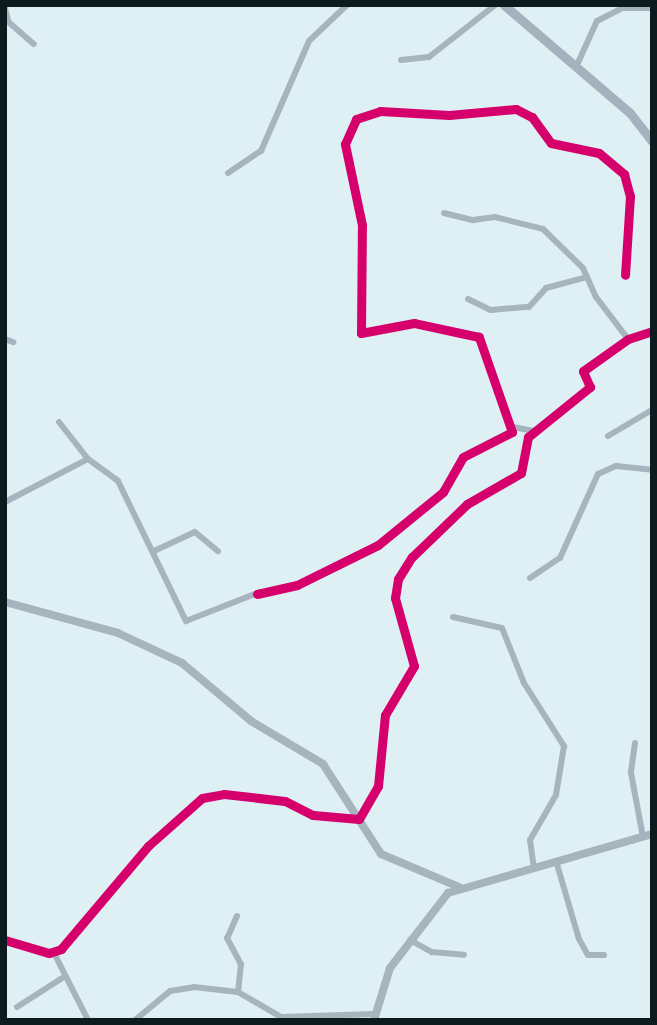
<!DOCTYPE html>
<style>
body{margin:0}
#map{position:relative;width:657px;height:1025px;overflow:hidden;background:#dff0f5;font-family:"Archivo Narrow",sans-serif}
div>[style]{position:absolute}
[style*='--x']{left:calc(var(--x)*1px);top:calc(var(--y)*1px);width:calc(var(--w)*1px);rotate:calc(var(--a)*1deg)}
.minor>*{height:6px;margin:-3px;padding:0 3px;transform-origin:3px;border-radius:3px;background:#a6b4be}
.tertiary>*{height:8px;margin:-4px;padding:0 4px;transform-origin:4px;border-radius:4px;background:#a6b4be}
.secondary>*{height:9px;margin:-4.5px;padding:0 4.5px;transform-origin:4.5px;border-radius:4.5px;background:#a4b2be}
.cycleway>*{height:9px;margin:-4.5px;padding:0 4.5px;transform-origin:4.5px;border-radius:4.5px;background:#d6006c}
span{translate:-50% -50%;white-space:nowrap;text-align:center;line-height:1.15;-webkit-text-stroke:5px #fff;paint-order:stroke}
.frame{position:absolute;inset:0;border:7px solid #0d1b1f;pointer-events:none}
</style>
<div id="map">
<div class="minor">
<div style="--x:5;--y:8;--w:12;--a:76"></div>
<div style="--x:625;--y:8;--w:27;--a:0"></div>
<div style="--x:5;--y:19;--w:38;--a:41"></div>
<div style="--x:401;--y:60;--w:28;--a:-6"></div>
<div style="--x:429;--y:57;--w:84;--a:-38.2"></div>
<div style="--x:577;--y:65;--w:48;--a:-65.6"></div>
<div style="--x:597;--y:21;--w:35;--a:-27"></div>
<div style="--x:228;--y:173;--w:40;--a:-34"></div>
<div style="--x:261;--y:151;--w:120;--a:-66.4"></div>
<div style="--x:309;--y:41;--w:52;--a:-43.5"></div>
<div style="--x:444;--y:213;--w:30;--a:14"></div>
<div style="--x:473;--y:220;--w:22;--a:-8"></div>
<div style="--x:495;--y:217;--w:49;--a:14"></div>
<div style="--x:543;--y:229;--w:56;--a:44.3"></div>
<div style="--x:583;--y:268;--w:32;--a:66"></div>
<div style="--x:596;--y:297;--w:53;--a:52.7"></div>
<div style="--x:468;--y:299;--w:25;--a:26"></div>
<div style="--x:491;--y:310;--w:38;--a:-5"></div>
<div style="--x:529;--y:307;--w:25;--a:-48"></div>
<div style="--x:546;--y:288;--w:42;--a:-15"></div>
<div style="--x:5;--y:339;--w:9;--a:21"></div>
<div style="--x:59;--y:422;--w:47;--a:51.9"></div>
<div style="--x:88;--y:459;--w:37;--a:36"></div>
<div style="--x:118;--y:481;--w:156;--a:64.1"></div>
<div style="--x:186;--y:621;--w:79;--a:-21.4"></div>
<div style="--x:513;--y:427;--w:21;--a:11"></div>
<div style="--x:608;--y:436;--w:51;--a:-30.6"></div>
<div style="--x:5;--y:502;--w:93;--a:-27.4"></div>
<div style="--x:154;--y:551;--w:45;--a:-24.9"></div>
<div style="--x:195;--y:532;--w:30;--a:40"></div>
<div style="--x:530;--y:578;--w:36;--a:-34"></div>
<div style="--x:560;--y:558;--w:92;--a:-65.7"></div>
<div style="--x:598;--y:474;--w:20;--a:-24"></div>
<div style="--x:616;--y:466;--w:36;--a:6"></div>
<div style="--x:257;--y:594;--w:41;--a:-12.7"></div>
<div style="--x:297;--y:585;--w:90;--a:-26.3"></div>
<div style="--x:378;--y:545;--w:84;--a:-39.2"></div>
<div style="--x:443;--y:492;--w:40;--a:-60.3"></div>
<div style="--x:463;--y:457;--w:55;--a:-27"></div>
<div style="--x:512;--y:432;--w:101;--a:-109.2"></div>
<div style="--x:479;--y:337;--w:66;--a:-167.8"></div>
<div style="--x:414;--y:323;--w:54;--a:169.3"></div>
<div style="--x:361;--y:333;--w:108;--a:-89.5"></div>
<div style="--x:362;--y:225;--w:83;--a:-101.9"></div>
<div style="--x:345;--y:144;--w:27;--a:-66"></div>
<div style="--x:356;--y:119;--w:25;--a:-18"></div>
<div style="--x:380;--y:111;--w:69;--a:3.3"></div>
<div style="--x:449;--y:115;--w:67;--a:-5.1"></div>
<div style="--x:516;--y:109;--w:18;--a:27"></div>
<div style="--x:532;--y:117;--w:32;--a:54"></div>
<div style="--x:551;--y:143;--w:49;--a:11.8"></div>
<div style="--x:599;--y:153;--w:33;--a:40"></div>
<div style="--x:624;--y:174;--w:23;--a:75"></div>
<div style="--x:630;--y:196;--w:79;--a:93.6"></div>
<div style="--x:453;--y:617;--w:50;--a:12.7"></div>
<div style="--x:502;--y:628;--w:59;--a:68.2"></div>
<div style="--x:524;--y:683;--w:75;--a:57.6"></div>
<div style="--x:564;--y:746;--w:50;--a:99.3"></div>
<div style="--x:556;--y:795;--w:52;--a:120"></div>
<div style="--x:530;--y:840;--w:27;--a:82"></div>
<div style="--x:635;--y:743;--w:30;--a:98"></div>
<div style="--x:631;--y:773;--w:65;--a:79.4"></div>
<div style="--x:556;--y:861;--w:81;--a:73.6"></div>
<div style="--x:579;--y:939;--w:18;--a:61"></div>
<div style="--x:588;--y:955;--w:16;--a:0"></div>
<div style="--x:237;--y:916;--w:24;--a:114"></div>
<div style="--x:227;--y:938;--w:30;--a:62"></div>
<div style="--x:241;--y:964;--w:28;--a:96"></div>
<div style="--x:5;--y:940;--w:46;--a:16.5"></div>
<div style="--x:49;--y:953;--w:13;--a:-18"></div>
<div style="--x:61;--y:949;--w:135;--a:-49.8"></div>
<div style="--x:148;--y:846;--w:72;--a:-41.6"></div>
<div style="--x:202;--y:798;--w:22;--a:-10"></div>
<div style="--x:224;--y:794;--w:61;--a:6.5"></div>
<div style="--x:285;--y:801;--w:31;--a:27"></div>
<div style="--x:313;--y:815;--w:46;--a:5"></div>
<div style="--x:359;--y:819;--w:38;--a:-60"></div>
<div style="--x:378;--y:786;--w:71;--a:-84.4"></div>
<div style="--x:385;--y:715;--w:57;--a:-59.4"></div>
<div style="--x:414;--y:666;--w:71;--a:-105.6"></div>
<div style="--x:395;--y:598;--w:19;--a:-81"></div>
<div style="--x:398;--y:579;--w:26;--a:-58"></div>
<div style="--x:412;--y:557;--w:76;--a:-43.9"></div>
<div style="--x:467;--y:504;--w:62;--a:-29.9"></div>
<div style="--x:521;--y:473;--w:37;--a:-79"></div>
<div style="--x:528;--y:437;--w:80;--a:-38.9"></div>
<div style="--x:590;--y:387;--w:17;--a:-114"></div>
<div style="--x:583;--y:371;--w:55;--a:-35.4"></div>
<div style="--x:628;--y:339;--w:25;--a:-18"></div>
<div style="--x:410;--y:940;--w:25;--a:29"></div>
<div style="--x:432;--y:952;--w:32;--a:5"></div>
<div style="--x:54;--y:953;--w:75;--a:63.1"></div>
<div style="--x:17;--y:1007;--w:56;--a:-32.6"></div>
<div style="--x:135;--y:1020;--w:45;--a:-39.6"></div>
<div style="--x:170;--y:991;--w:24;--a:-9"></div>
<div style="--x:194;--y:987;--w:44;--a:6.5"></div>
<div style="--x:238;--y:992;--w:50;--a:30.2"></div>
<div style="--x:281;--y:1017;--w:93;--a:-1.8"></div>
</div>
<div class="tertiary">
<div style="--x:5;--y:602;--w:117;--a:15.3"></div>
<div style="--x:118;--y:633;--w:71;--a:25.1"></div>
<div style="--x:182;--y:663;--w:90;--a:40"></div>
<div style="--x:251;--y:721;--w:84;--a:30.8"></div>
<div style="--x:323;--y:764;--w:107;--a:57.2"></div>
<div style="--x:381;--y:854;--w:85;--a:22.9"></div>
<div style="--x:374;--y:1020;--w:54;--a:-72.9"></div>
<div style="--x:390;--y:968;--w:95;--a:-52.3"></div>
<div style="--x:448;--y:893;--w:212;--a:-16.1"></div>
</div>
<div class="secondary">
<div style="--x:504;--y:5;--w:166;--a:40.6"></div>
<div style="--x:630;--y:113;--w:36;--a:52"></div>
</div>
<div class="cycleway">
<div style="--x:257;--y:594;--w:41;--a:-12.7"></div>
<div style="--x:297;--y:585;--w:90;--a:-26.3"></div>
<div style="--x:378;--y:545;--w:84;--a:-39.2"></div>
<div style="--x:443;--y:492;--w:40;--a:-60.3"></div>
<div style="--x:463;--y:457;--w:55;--a:-27"></div>
<div style="--x:512;--y:432;--w:101;--a:-109.2"></div>
<div style="--x:479;--y:337;--w:66;--a:-167.8"></div>
<div style="--x:414;--y:323;--w:54;--a:169.3"></div>
<div style="--x:361;--y:333;--w:108;--a:-89.5"></div>
<div style="--x:362;--y:225;--w:83;--a:-101.9"></div>
<div style="--x:345;--y:144;--w:27;--a:-66"></div>
<div style="--x:356;--y:119;--w:25;--a:-18"></div>
<div style="--x:380;--y:111;--w:69;--a:3.3"></div>
<div style="--x:449;--y:115;--w:67;--a:-5.1"></div>
<div style="--x:516;--y:109;--w:18;--a:27"></div>
<div style="--x:532;--y:117;--w:32;--a:54"></div>
<div style="--x:551;--y:143;--w:49;--a:11.8"></div>
<div style="--x:599;--y:153;--w:33;--a:40"></div>
<div style="--x:624;--y:174;--w:23;--a:75"></div>
<div style="--x:630;--y:196;--w:79;--a:93.6"></div>
<div style="--x:5;--y:940;--w:46;--a:16.5"></div>
<div style="--x:49;--y:953;--w:13;--a:-18"></div>
<div style="--x:61;--y:949;--w:135;--a:-49.8"></div>
<div style="--x:148;--y:846;--w:72;--a:-41.6"></div>
<div style="--x:202;--y:798;--w:22;--a:-10"></div>
<div style="--x:224;--y:794;--w:61;--a:6.5"></div>
<div style="--x:285;--y:801;--w:31;--a:27"></div>
<div style="--x:313;--y:815;--w:46;--a:5"></div>
<div style="--x:359;--y:819;--w:38;--a:-60"></div>
<div style="--x:378;--y:786;--w:71;--a:-84.4"></div>
<div style="--x:385;--y:715;--w:57;--a:-59.4"></div>
<div style="--x:414;--y:666;--w:71;--a:-105.6"></div>
<div style="--x:395;--y:598;--w:19;--a:-81"></div>
<div style="--x:398;--y:579;--w:26;--a:-58"></div>
<div style="--x:412;--y:557;--w:76;--a:-43.9"></div>
<div style="--x:467;--y:504;--w:62;--a:-29.9"></div>
<div style="--x:521;--y:473;--w:37;--a:-79"></div>
<div style="--x:528;--y:437;--w:80;--a:-38.9"></div>
<div style="--x:590;--y:387;--w:17;--a:-114"></div>
<div style="--x:583;--y:371;--w:55;--a:-35.4"></div>
<div style="--x:628;--y:339;--w:25;--a:-18"></div>
</div>
<div class="frame"></div>
</div>
